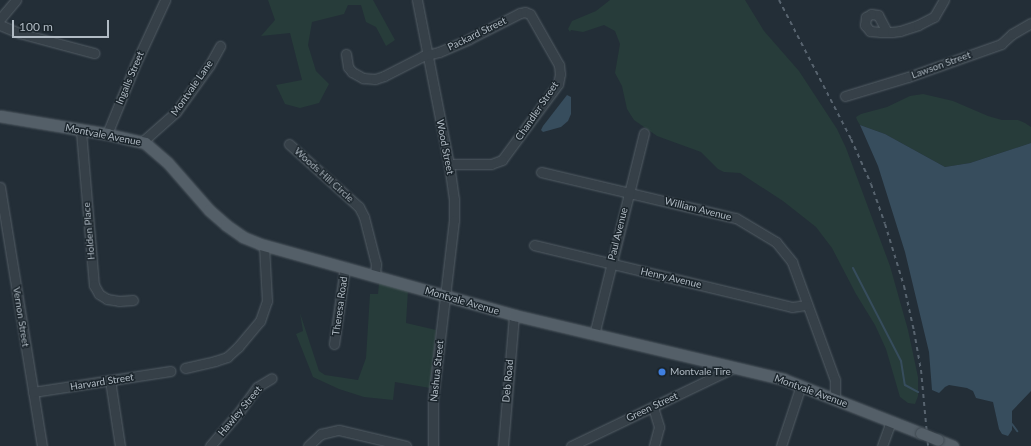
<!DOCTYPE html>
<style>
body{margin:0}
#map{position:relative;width:1031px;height:446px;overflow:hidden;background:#232e37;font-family:Lato,sans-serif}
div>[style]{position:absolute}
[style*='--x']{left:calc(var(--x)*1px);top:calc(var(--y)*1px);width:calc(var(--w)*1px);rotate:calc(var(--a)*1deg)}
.green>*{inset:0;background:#273c3a}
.water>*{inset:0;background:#374d5d}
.stream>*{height:2px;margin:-1px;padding:0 1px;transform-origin:1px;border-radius:1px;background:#374d5d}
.roads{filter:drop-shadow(0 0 1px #545e66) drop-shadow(0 0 1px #545e66)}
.minor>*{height:9px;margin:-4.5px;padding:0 4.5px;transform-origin:4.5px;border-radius:4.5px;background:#364048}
.major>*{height:11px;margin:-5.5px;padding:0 5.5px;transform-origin:5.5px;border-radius:5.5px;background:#545f68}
.rail>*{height:2px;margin-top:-1px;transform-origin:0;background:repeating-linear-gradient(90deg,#58646f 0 4px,transparent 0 8px)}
.bridges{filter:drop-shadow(0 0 1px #3f4951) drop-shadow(0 0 1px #3f4951)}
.major-bridge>*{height:11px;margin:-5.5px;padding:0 5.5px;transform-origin:5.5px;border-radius:5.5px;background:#545f68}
.dots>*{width:11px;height:11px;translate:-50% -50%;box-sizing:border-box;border:2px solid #1b252c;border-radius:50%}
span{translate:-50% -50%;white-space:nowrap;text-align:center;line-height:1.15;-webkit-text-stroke:3px #1b252c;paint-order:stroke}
.street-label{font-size:10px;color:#b1bbc4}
.poi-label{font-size:10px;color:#b1bbc4}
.left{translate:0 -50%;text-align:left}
.scale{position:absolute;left:12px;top:20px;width:97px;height:18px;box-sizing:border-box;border:2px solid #b1bbc4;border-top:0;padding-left:5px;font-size:12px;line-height:14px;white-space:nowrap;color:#b1bbc4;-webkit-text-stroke:3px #1b252c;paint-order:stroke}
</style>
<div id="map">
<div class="green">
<div style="clip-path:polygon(268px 0,373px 0,395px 40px,386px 46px,376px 27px,366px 22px,361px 5px,348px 5px,344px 14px,312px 22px,308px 45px,316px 71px,329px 84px,319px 103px,300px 108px,285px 104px,276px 85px,302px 80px,290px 33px,261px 36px,275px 20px)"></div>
<div style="clip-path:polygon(610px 0,745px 0,764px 31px,799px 71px,837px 129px,846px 148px,890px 266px,908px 330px,918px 377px,918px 396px,915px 404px,908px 403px,900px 397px,886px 349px,875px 325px,856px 294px,832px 248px,816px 227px,783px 201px,740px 173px,724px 172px,718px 169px,701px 152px,657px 136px,634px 120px,627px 109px,622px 86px,615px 73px,620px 44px,615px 31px,604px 25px,583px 32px,571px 30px,570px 32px,568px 29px,572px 21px,596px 11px)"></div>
<div style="clip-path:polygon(923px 94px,953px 101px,988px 116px,1002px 120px,1018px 120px,1025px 123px,1031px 127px,1031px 143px,970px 163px,945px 167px,885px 134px,860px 125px,857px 120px,856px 117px,861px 114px,887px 107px,910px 96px)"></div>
<div style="clip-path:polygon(379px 283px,408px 290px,406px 323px,436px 330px,430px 388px,395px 382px,393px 400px,364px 397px,339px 389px,313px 377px,296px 334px,303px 331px,300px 313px,319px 371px,325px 375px,358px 380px,366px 358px,370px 294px,378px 294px)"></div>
</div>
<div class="water">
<div style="clip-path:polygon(567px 95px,571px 97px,571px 114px,568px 121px,561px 127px,543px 132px,541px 130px,543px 126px)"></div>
<div style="clip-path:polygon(860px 125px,885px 134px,945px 167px,970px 163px,1031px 143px,1031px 391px,1012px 411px,1012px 430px,1008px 436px,1002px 434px,999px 429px,993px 402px,976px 398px,973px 391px,967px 388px,949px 385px,945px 387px,939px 393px,932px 390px,929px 352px,905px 252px,878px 166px)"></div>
</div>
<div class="stream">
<div style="--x:853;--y:268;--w:105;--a:62.7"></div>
<div style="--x:901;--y:361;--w:24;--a:81"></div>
<div style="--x:905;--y:385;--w:15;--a:28"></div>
<div style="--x:1012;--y:424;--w:9;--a:54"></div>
</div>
<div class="roads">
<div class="minor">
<div style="--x:417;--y:0;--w:167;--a:79"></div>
<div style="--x:449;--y:164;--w:35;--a:82"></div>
<div style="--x:454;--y:199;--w:21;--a:90"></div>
<div style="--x:454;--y:220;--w:179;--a:96.7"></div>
<div style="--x:433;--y:398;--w:48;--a:90"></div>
<div style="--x:0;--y:19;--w:25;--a:-50"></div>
<div style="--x:0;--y:25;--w:21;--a:23"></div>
<div style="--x:19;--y:33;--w:78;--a:14.9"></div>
<div style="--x:887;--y:32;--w:19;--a:-118"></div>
<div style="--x:878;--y:15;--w:7;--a:-172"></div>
<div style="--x:871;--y:14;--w:6;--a:149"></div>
<div style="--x:866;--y:17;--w:8;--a:97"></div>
<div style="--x:865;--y:25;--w:8;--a:50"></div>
<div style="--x:870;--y:31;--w:11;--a:5"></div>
<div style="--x:881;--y:32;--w:11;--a:0"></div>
<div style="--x:892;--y:32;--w:8;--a:-7"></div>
<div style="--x:900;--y:31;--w:19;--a:-18"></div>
<div style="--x:918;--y:25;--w:18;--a:-27"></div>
<div style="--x:934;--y:17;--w:20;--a:-60"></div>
<div style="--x:346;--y:54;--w:13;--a:81"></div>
<div style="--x:348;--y:67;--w:6;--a:51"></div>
<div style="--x:352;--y:72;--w:13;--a:29"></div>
<div style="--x:363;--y:78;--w:12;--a:5"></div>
<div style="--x:375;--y:79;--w:9;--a:-18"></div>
<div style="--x:384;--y:76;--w:44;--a:-27.1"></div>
<div style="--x:423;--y:56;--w:16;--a:-14"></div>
<div style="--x:439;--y:52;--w:33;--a:-23"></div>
<div style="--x:469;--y:39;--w:57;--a:-27"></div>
<div style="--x:520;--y:13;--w:5;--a:-11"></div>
<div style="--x:525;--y:12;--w:5;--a:22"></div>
<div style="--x:530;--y:14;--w:59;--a:60.4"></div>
<div style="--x:559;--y:65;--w:9;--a:84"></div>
<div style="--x:560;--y:74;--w:10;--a:101"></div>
<div style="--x:558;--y:84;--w:94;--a:126.4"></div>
<div style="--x:502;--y:160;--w:12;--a:160"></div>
<div style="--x:491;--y:164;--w:42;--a:180"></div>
<div style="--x:845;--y:96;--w:66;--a:-16.8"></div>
<div style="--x:908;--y:77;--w:99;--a:-19.5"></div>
<div style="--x:1001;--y:44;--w:15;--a:-42"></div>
<div style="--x:1012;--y:34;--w:22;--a:-30"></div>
<div style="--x:81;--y:131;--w:155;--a:85.2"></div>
<div style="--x:94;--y:285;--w:10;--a:61"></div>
<div style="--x:99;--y:294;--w:9;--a:32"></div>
<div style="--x:107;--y:299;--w:12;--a:9"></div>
<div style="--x:119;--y:301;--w:14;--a:-4"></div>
<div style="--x:107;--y:134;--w:74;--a:-67.9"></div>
<div style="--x:135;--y:65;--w:72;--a:-65.2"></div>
<div style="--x:142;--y:142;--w:45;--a:-41.4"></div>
<div style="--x:176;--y:112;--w:57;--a:-54.3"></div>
<div style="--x:209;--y:66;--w:23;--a:-61"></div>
<div style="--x:289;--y:144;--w:94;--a:42"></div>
<div style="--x:359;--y:207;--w:11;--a:63"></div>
<div style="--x:364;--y:217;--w:49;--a:75.7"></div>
<div style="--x:376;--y:264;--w:12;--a:95"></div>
<div style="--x:541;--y:172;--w:200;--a:13.3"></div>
<div style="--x:736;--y:218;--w:47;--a:31"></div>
<div style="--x:776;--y:242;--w:26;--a:51"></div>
<div style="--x:792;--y:262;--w:126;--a:70"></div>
<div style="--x:835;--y:380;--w:19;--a:90"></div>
<div style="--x:0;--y:187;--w:262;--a:80.8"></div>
<div style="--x:534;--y:245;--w:265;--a:13.5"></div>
<div style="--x:792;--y:307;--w:15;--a:-8"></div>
<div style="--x:594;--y:335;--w:208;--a:-76.1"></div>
<div style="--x:334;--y:344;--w:78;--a:-81.9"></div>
<div style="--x:185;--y:368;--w:31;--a:-13"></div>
<div style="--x:215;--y:361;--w:13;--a:-18"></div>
<div style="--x:227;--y:357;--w:15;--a:-42"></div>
<div style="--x:238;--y:347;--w:34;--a:-50"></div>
<div style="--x:260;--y:321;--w:21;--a:-71"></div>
<div style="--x:267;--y:301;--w:56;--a:-93.1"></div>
<div style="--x:110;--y:380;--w:67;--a:81.4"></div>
<div style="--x:33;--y:392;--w:139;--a:-8.7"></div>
<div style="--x:653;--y:407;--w:21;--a:73"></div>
<div style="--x:659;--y:427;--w:20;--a:105"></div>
<div style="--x:210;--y:446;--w:45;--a:-49.5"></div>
<div style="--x:239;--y:412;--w:31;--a:-54"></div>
<div style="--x:257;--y:387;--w:17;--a:-31"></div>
<div style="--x:308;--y:446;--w:18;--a:-43"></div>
<div style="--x:321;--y:434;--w:18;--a:-13"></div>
<div style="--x:339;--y:430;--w:69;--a:13.4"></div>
<div style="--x:503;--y:446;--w:131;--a:-85.2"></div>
<div style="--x:571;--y:446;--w:180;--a:-25.7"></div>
<div style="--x:781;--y:446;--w:64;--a:-71.8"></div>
<div style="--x:882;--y:446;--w:27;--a:-70"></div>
</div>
<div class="major">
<div style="--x:0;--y:116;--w:109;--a:9.5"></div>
<div style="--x:107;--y:134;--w:39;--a:13"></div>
<div style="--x:145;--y:143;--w:30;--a:41"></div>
<div style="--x:168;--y:163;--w:62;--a:48.9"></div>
<div style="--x:209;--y:210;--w:23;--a:41"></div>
<div style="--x:226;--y:225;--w:21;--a:35"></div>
<div style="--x:243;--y:237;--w:18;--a:22"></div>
<div style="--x:260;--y:244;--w:264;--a:15.6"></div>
<div style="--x:514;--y:315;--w:277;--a:13.4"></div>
<div style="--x:783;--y:379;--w:148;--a:21.4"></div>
<div style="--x:938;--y:440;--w:16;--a:22"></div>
</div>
</div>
<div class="rail">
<div style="--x:779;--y:0;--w:157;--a:62.6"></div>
<div style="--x:851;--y:139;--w:49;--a:66"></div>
<div style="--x:871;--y:184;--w:42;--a:70.7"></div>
<div style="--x:885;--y:224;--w:65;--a:73"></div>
<div style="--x:904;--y:286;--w:46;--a:77.5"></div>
<div style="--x:914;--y:331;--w:40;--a:80"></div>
<div style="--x:921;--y:370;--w:76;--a:84.7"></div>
</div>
<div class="bridges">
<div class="major-bridge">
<div style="--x:921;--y:433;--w:18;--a:22"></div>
</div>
</div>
<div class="dots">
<div style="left:662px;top:372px;background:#3f7fe0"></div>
</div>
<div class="street-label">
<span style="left:477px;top:34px;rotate:-26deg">Packard Street</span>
<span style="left:941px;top:65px;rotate:-20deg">Lawson Street</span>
<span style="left:130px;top:78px;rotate:-67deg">Ingalls Street</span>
<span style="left:192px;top:88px;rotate:-55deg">Montvale Lane</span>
<span style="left:537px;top:111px;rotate:-56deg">Chandler Street</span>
<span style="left:103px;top:135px;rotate:11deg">Montvale Avenue</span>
<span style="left:445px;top:147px;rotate:79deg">Wood Street</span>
<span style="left:324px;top:175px;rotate:42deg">Woods Hill Circle</span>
<span style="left:698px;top:209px;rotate:14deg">William Avenue</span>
<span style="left:89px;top:231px;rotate:-95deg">Holden Place</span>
<span style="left:618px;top:234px;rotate:-76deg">Paul Avenue</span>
<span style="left:671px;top:278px;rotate:13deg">Henry Avenue</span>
<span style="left:462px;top:301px;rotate:16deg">Montvale Avenue</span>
<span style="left:340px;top:306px;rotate:-82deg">Theresa Road</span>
<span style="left:21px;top:317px;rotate:81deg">Vernon Street</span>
<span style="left:437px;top:371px;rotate:-84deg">Nashua Street</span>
<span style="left:508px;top:381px;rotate:-85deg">Deb Road</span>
<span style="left:102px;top:382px;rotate:-9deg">Harvard Street</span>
<span style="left:811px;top:391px;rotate:20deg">Montvale Avenue</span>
<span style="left:652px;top:407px;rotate:-25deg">Green Street</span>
<span style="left:240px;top:411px;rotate:-50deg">Hawley Street</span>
</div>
<div class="poi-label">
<span class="left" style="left:670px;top:372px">Montvale Tire</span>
</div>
<div class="scale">100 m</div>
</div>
